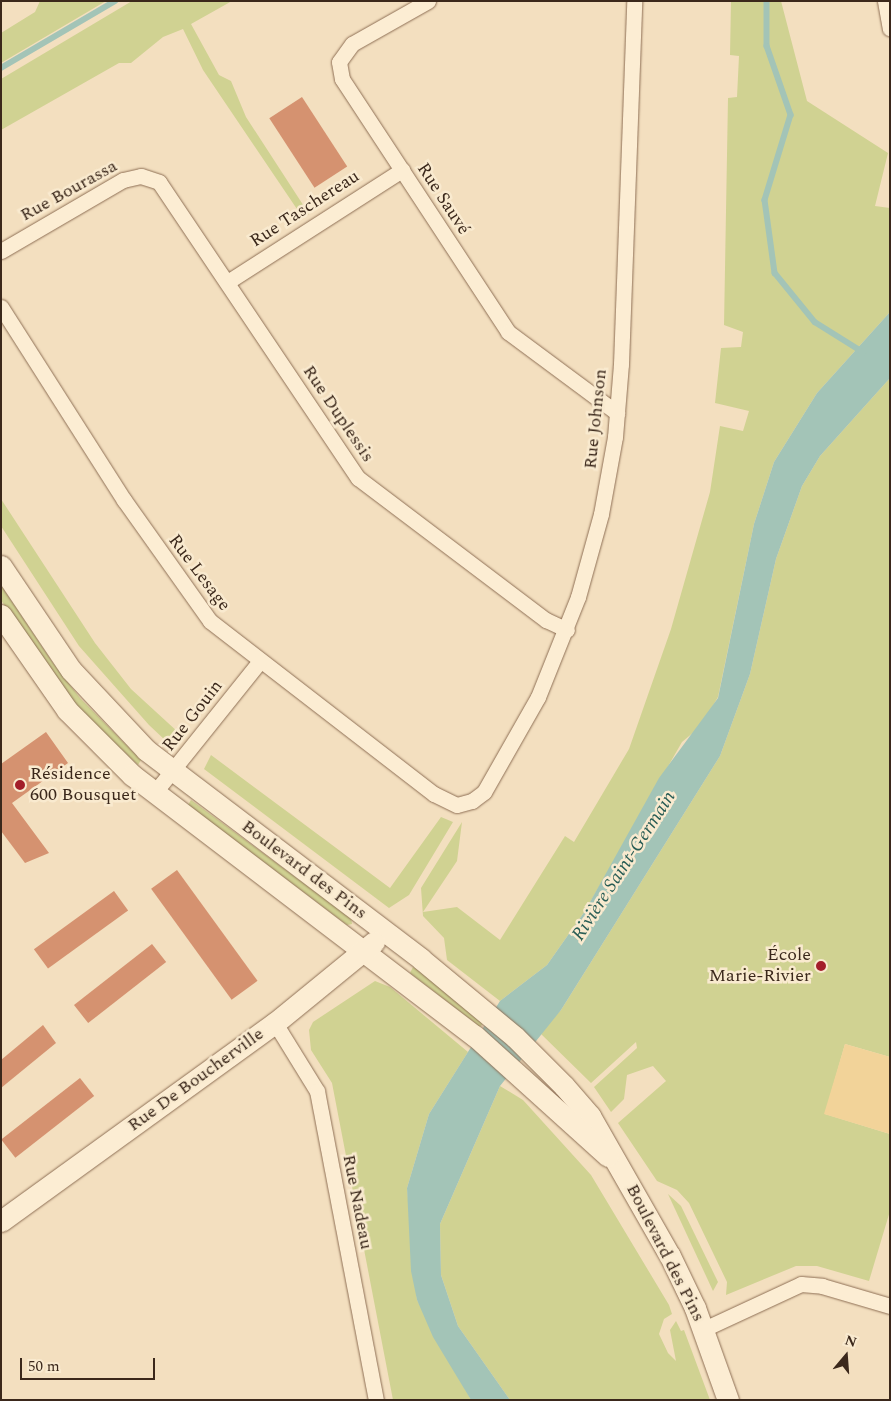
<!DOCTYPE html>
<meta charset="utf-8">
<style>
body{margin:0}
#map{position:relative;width:891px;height:1401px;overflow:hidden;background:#f3dfbf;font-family:Spectral,serif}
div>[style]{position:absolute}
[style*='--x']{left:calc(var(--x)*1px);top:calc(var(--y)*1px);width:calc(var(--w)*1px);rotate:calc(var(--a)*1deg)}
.green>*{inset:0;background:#d0d292}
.sand>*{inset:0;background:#f2d399}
.water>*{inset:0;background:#a3c4b7}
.stream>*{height:5.5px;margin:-2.75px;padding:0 2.75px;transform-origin:2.75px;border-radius:2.75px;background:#a3c4b7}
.building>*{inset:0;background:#d59270;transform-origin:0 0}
.roads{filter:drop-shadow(0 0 1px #8e6f55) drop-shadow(0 0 1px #8e6f55)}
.street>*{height:15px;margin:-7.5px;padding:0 7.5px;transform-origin:7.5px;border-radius:7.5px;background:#fcedd3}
.secondary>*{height:21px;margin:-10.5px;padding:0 10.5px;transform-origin:10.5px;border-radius:10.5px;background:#fcedd3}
.dots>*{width:14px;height:14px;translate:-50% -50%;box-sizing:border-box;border:2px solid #f9eacf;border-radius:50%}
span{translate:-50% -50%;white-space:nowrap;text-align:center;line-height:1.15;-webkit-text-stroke:5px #f9eacf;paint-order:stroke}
.street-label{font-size:18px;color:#3b281b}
.poi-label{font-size:18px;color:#3b281b}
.left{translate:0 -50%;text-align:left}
.right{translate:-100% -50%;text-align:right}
.water-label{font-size:19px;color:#295d55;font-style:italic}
.frame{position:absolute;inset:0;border:2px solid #3b281b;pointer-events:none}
.north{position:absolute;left:821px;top:1331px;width:50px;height:50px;-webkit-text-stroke:4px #f9eacf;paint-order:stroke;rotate:18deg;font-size:14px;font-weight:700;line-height:20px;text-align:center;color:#3b281b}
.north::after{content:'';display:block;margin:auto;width:18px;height:22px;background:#3b281b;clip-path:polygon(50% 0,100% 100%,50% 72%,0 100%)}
.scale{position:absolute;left:20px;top:1358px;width:135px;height:22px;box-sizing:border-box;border:2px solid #3b281b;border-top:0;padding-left:6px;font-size:15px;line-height:18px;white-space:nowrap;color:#3b281b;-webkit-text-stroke:4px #f9eacf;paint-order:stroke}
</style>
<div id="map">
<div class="green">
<div style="clip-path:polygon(40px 1px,106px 1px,1px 63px,1px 33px,35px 12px)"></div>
<div style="clip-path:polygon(132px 1px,232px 1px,191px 24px,219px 75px,231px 81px,246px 117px,309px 214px,303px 218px,203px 70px,183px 29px,163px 37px,131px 63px,119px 63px,1px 130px,1px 79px)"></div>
<div style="clip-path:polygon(731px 1px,781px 1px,807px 101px,888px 153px,875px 206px,890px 208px,890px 312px,817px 393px,774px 462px,754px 524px,718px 697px,701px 726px,682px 742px,585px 911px,547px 965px,500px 1001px,447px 960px,444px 938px,423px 916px,421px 888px,462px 822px,457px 861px,423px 912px,457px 907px,500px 940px,565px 836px,574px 842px,629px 749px,671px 629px,710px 492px,720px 426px,743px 431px,749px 411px,715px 403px,721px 348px,741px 347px,743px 332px,724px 325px,728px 98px,737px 97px,739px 56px,730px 55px)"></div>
<div style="clip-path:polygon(890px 378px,890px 1057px,845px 1044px,825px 1114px,890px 1134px,890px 1211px,869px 1281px,817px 1266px,796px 1266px,726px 1295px,727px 1282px,689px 1203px,677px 1190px,657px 1181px,618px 1123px,666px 1081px,653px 1066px,627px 1075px,624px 1099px,611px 1112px,594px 1087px,637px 1048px,636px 1042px,591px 1083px,539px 1032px,561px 1010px,720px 756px,750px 674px,776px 559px,802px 486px,820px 456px)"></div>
<div style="clip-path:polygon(1px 499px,95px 643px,131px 689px,179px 733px,175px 737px,166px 741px,149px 725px,79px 646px,1px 526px)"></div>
<div style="clip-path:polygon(1px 585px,53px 663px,80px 698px,141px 760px,138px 765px,83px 714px,38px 656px,1px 600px)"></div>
<div style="clip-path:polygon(211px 755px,390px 888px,441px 817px,453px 822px,409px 895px,389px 908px,204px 769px)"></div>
<div style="clip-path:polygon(191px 800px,351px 918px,352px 924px,347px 925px,188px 805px)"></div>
<div style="clip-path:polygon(413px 967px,415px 968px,485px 1021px,480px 1027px,410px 973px)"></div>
<div style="clip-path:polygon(375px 981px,390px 987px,468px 1052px,429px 1114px,407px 1188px,417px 1300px,471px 1400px,393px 1400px,332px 1083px,311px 1050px,309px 1030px,313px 1022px)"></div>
<div style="clip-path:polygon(500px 1086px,523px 1100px,591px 1175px,669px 1305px,672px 1314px,664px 1319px,659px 1334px,668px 1353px,676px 1361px,670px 1330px,676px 1321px,681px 1331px,684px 1330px,710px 1400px,510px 1400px,458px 1326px,441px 1275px,440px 1224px)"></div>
<div style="clip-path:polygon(668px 1194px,681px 1206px,718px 1282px,713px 1291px)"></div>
</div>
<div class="sand">
<div style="clip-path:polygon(845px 1044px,890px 1057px,890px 1134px,824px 1114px)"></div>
</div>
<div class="water">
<div style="clip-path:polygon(890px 312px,890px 378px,820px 456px,802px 486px,776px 559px,750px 674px,720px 756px,561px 1010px,500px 1086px,440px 1224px,441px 1275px,458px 1326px,510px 1400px,471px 1400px,433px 1337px,417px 1300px,411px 1271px,407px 1188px,429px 1114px,500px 1001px,547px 965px,585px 911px,659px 778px,718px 698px,754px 524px,774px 462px,817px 393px)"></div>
</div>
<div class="stream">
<div style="--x:767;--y:1;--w:45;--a:90"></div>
<div style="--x:767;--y:46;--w:73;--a:70.8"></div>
<div style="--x:791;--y:115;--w:89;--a:107"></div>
<div style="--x:765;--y:200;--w:74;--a:82.2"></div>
<div style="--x:775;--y:273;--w:63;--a:50.8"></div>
<div style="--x:815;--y:322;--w:57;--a:32"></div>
<div style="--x:1;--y:68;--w:132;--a:-30.4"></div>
</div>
<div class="building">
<div style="left:302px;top:97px;width:83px;height:39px;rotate:57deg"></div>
<div style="clip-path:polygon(46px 732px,68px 763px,12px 803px,49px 853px,25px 863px,1px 831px,1px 764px)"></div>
<div style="left:177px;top:870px;width:137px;height:32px;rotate:54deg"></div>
<div style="left:114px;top:891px;width:24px;height:99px;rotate:54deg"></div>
<div style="left:152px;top:944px;width:23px;height:99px;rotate:52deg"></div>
<div style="clip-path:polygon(43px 1025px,56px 1043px,1px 1088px,1px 1060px)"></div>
<div style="left:80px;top:1078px;width:23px;height:100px;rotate:52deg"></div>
</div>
<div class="roads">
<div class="street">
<div style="--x:428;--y:1;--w:87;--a:150.5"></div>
<div style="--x:352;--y:44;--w:22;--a:126"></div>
<div style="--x:339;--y:62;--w:17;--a:80"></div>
<div style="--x:342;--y:79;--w:303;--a:56.7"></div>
<div style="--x:508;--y:332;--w:136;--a:36.6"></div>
<div style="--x:885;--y:1;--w:28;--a:80"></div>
<div style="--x:1;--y:251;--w:141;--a:-30.2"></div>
<div style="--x:123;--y:180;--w:18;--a:-13"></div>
<div style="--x:141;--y:176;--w:19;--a:18"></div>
<div style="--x:159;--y:182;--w:357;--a:56.1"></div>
<div style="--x:358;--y:478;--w:236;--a:37.1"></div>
<div style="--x:546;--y:620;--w:23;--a:25"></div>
<div style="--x:229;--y:281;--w:206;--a:-32.7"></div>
<div style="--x:1;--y:307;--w:229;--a:57.5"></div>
<div style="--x:124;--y:500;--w:148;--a:54.6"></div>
<div style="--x:210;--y:621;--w:283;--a:37.7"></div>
<div style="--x:434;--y:794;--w:25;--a:26"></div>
<div style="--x:457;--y:805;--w:16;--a:-15"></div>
<div style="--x:472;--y:801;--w:15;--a:-37"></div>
<div style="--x:484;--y:792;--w:109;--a:-60.4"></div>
<div style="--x:538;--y:697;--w:108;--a:-68.2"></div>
<div style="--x:578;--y:597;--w:86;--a:-74.5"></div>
<div style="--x:601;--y:514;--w:78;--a:-79.7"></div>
<div style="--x:615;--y:437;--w:73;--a:-85.3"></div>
<div style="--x:621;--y:364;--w:363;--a:-87.9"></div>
<div style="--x:155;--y:792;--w:166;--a:-51.3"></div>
<div style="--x:275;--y:1023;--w:80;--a:58.3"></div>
<div style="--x:317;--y:1091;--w:315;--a:79.2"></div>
<div style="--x:704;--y:1329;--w:107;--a:-24.9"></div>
<div style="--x:801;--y:1284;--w:21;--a:5"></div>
<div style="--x:822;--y:1286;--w:71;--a:16.4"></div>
</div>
<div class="secondary">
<div style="--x:1;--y:566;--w:125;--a:56.1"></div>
<div style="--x:71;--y:670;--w:110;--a:46.8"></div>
<div style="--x:146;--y:750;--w:345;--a:37.2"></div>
<div style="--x:421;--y:959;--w:122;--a:39.7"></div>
<div style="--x:515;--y:1037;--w:69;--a:45"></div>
<div style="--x:564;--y:1086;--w:40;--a:49"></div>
<div style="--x:590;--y:1116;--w:161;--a:60.3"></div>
<div style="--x:670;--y:1256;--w:58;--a:64.3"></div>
<div style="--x:695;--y:1308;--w:98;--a:70.3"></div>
<div style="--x:1;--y:615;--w:116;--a:55.2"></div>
<div style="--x:67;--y:710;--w:92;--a:45"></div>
<div style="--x:132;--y:775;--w:431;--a:37.3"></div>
<div style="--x:475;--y:1036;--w:179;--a:42.1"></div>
<div style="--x:1;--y:1221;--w:338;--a:-35.9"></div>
<div style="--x:275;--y:1023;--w:128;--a:-39.3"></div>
</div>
</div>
<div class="dots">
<div style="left:20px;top:785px;background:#a31e2a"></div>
<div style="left:821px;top:966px;background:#a31e2a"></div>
</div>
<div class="street-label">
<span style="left:69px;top:191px;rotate:-29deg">Rue Bourassa</span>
<span style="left:443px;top:199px;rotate:57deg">Rue Sauvé</span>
<span style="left:305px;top:209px;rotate:-33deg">Rue Taschereau</span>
<span style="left:338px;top:414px;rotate:56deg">Rue Duplessis</span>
<span style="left:596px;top:419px;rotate:-84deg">Rue Johnson</span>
<span style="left:199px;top:573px;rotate:53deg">Rue Lesage</span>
<span style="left:193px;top:716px;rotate:-52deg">Rue Gouin</span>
<span style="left:304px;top:870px;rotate:37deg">Boulevard des Pins</span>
<span style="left:196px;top:1080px;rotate:-36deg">Rue De Boucherville</span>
<span style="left:357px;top:1202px;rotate:79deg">Rue Nadeau</span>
<span style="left:665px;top:1253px;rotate:63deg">Boulevard des Pins</span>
</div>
<div class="poi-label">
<span class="left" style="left:30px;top:785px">Résidence<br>600 Bousquet</span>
<span class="right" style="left:811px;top:966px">École<br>Marie-Rivier</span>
</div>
<div class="water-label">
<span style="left:624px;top:866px;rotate:-57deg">Rivière Saint-Germain</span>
</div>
<div class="frame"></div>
<div class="north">N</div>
<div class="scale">50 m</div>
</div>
